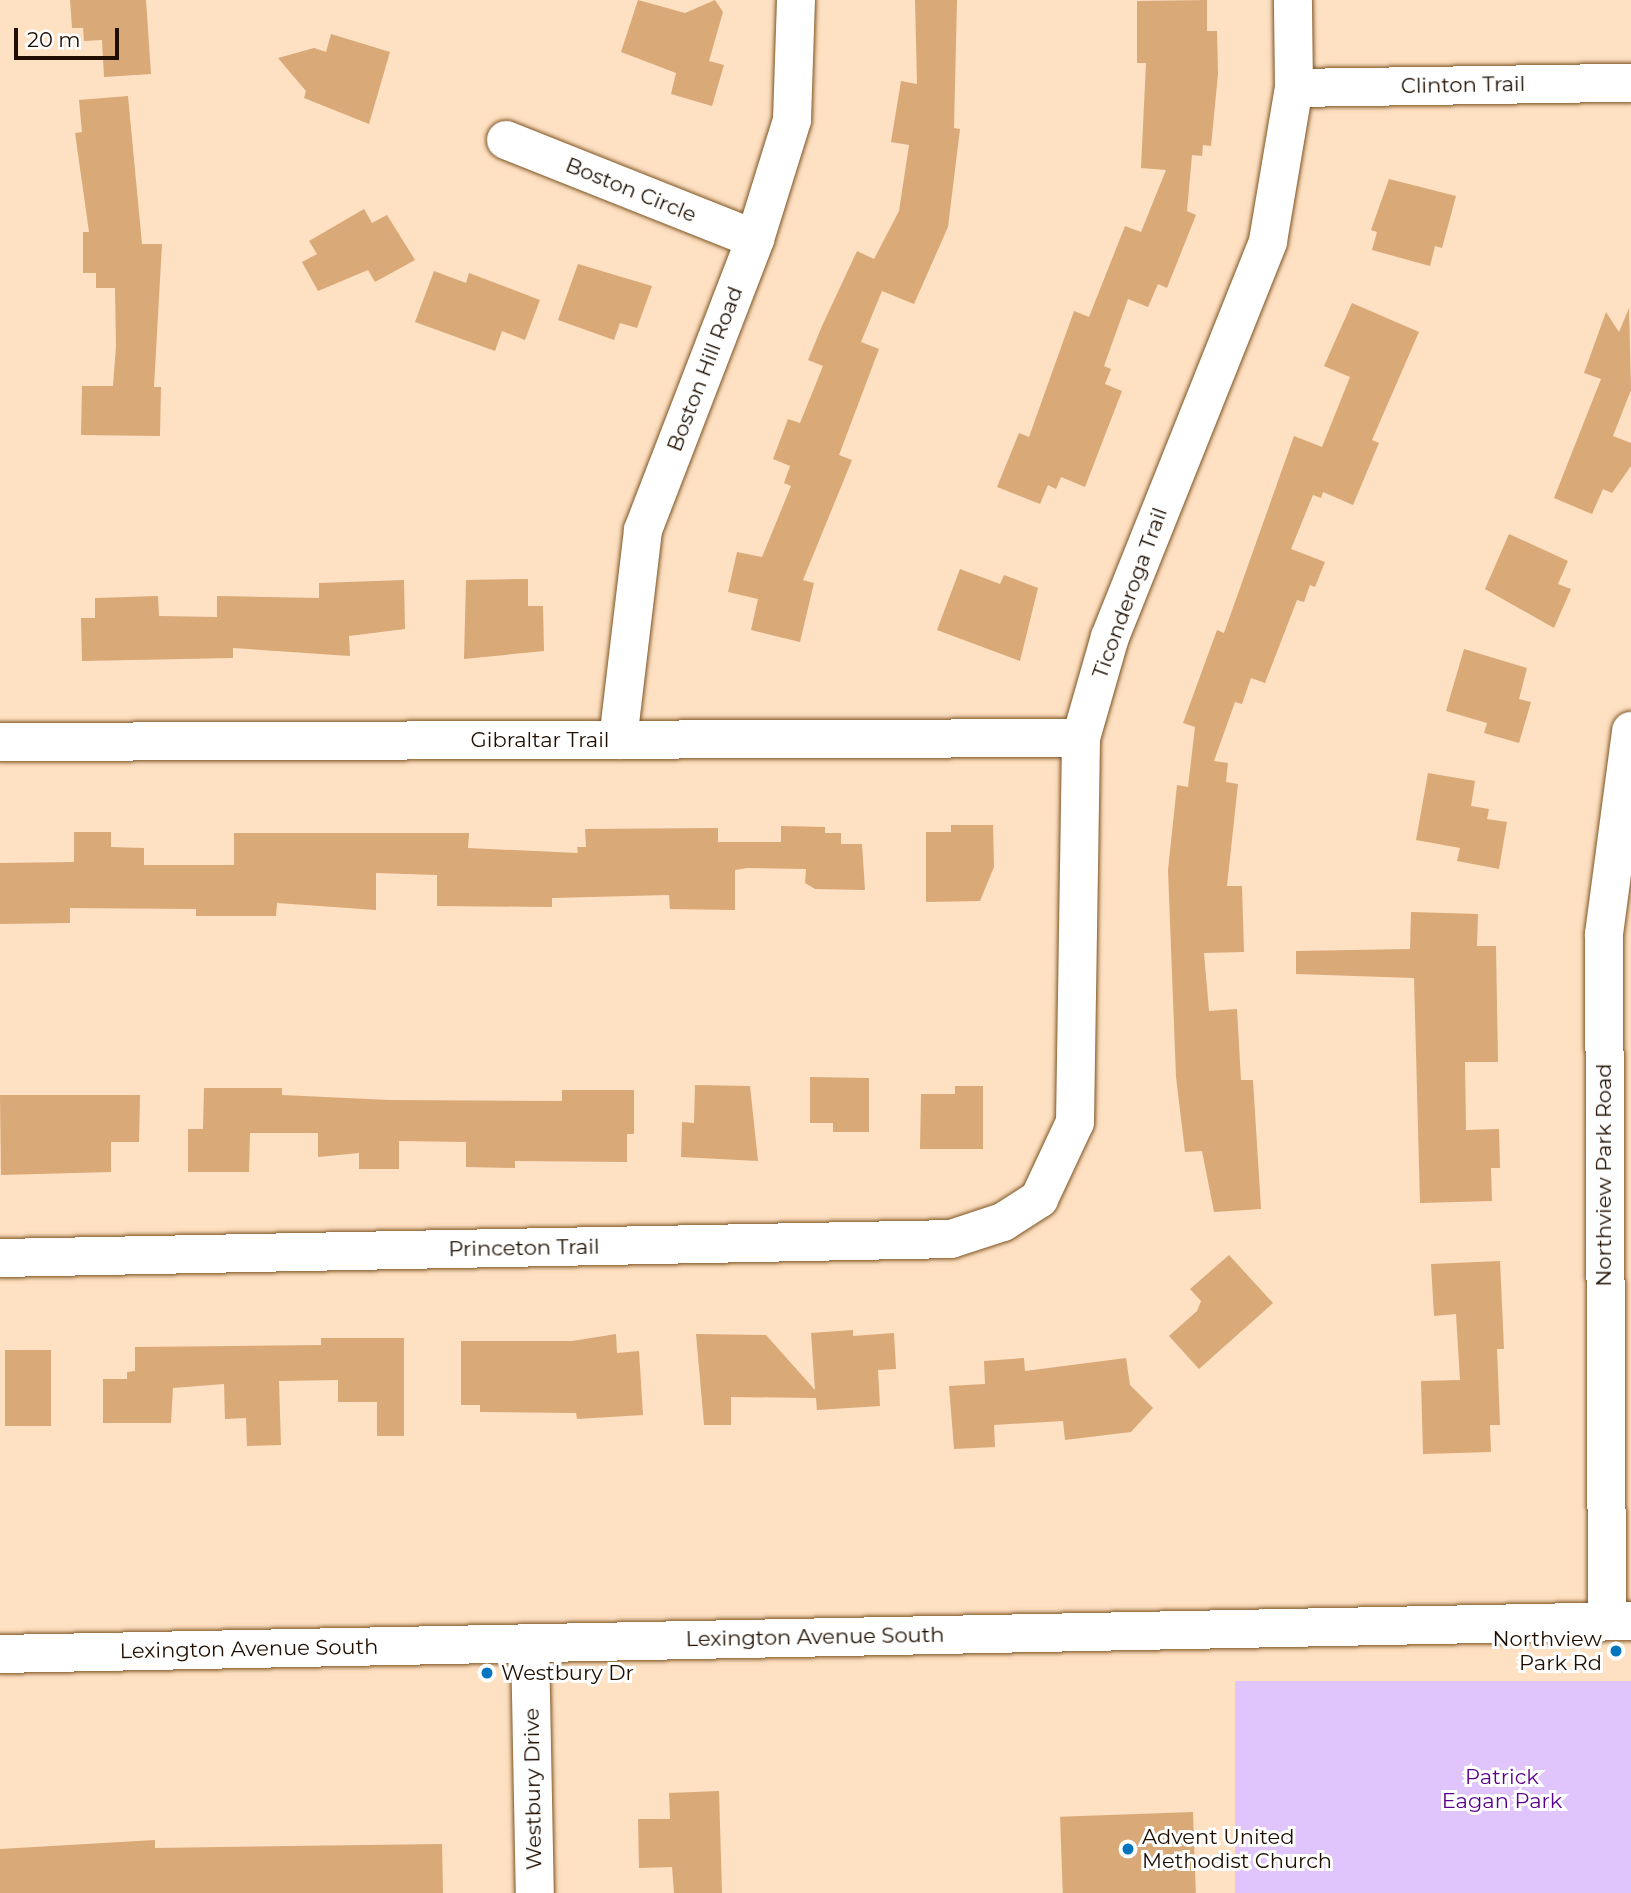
<!DOCTYPE html>
<style>
body{margin:0}
#map{position:relative;width:1631px;height:1893px;overflow:hidden;background:#fee0c2;font-family:Montserrat,sans-serif}
div>[style]{position:absolute}
[style*='--x']{left:calc(var(--x)*1px);top:calc(var(--y)*1px);width:calc(var(--w)*1px);rotate:calc(var(--a)*1deg)}
.green>*{inset:0;background:#e0c4fc;transform-origin:0 0}
.building>*{inset:0;background:#d9a978;transform-origin:0 0}
.roads{filter:drop-shadow(0 0 2px #7d5321) drop-shadow(0 0 2px #7d5321)}
.minor>*{height:38px;margin:-19px;padding:0 19px;transform-origin:19px;border-radius:19px;background:#fff}
.dots>*{width:19px;height:19px;translate:-50% -50%;box-sizing:border-box;border:4px solid #fff;border-radius:50%}
span{translate:-50% -50%;white-space:nowrap;text-align:center;line-height:1.15;-webkit-text-stroke:6px #fff;paint-order:stroke}
.street-label{font-size:21px;color:#200f00}
.poi-label{font-size:21px;color:#200f00}
.right{translate:-100% -50%;text-align:right}
.left{translate:0 -50%;text-align:left}
.park-label{font-size:21px;color:#5c008c}
.scale{position:absolute;left:14px;top:28px;width:105px;height:32px;box-sizing:border-box;border:4px solid #200f00;border-top:0;padding-left:9px;font-size:21px;line-height:24px;white-space:nowrap;color:#200f00;-webkit-text-stroke:5px #fff;paint-order:stroke}
</style>
<div id="map">
<div class="green">
<div style="left:1631px;top:1681px;width:212px;height:396px;rotate:90deg"></div>
</div>
<div class="building">
<div style="clip-path:polygon(70px 0,146px 0,151px 74px,104px 77px,102px 40px,84px 41px,83px 28px,72px 28px)"></div>
<div style="clip-path:polygon(638px 0,685px 13px,715px 0,723px 12px,709px 61px,724px 65px,712px 106px,671px 94px,676px 73px,621px 52px)"></div>
<div style="clip-path:polygon(915px 0,957px 0,954px 128px,960px 129px,948px 227px,914px 304px,882px 291px,861px 342px,879px 349px,839px 455px,852px 460px,803px 580px,814px 583px,800px 642px,751px 630px,758px 599px,728px 592px,737px 552px,762px 557px,791px 486px,784px 483px,790px 466px,773px 459px,788px 419px,800px 423px,823px 366px,808px 360px,822px 326px,857px 251px,874px 259px,899px 211px,909px 145px,891px 142px,901px 81px,917px 84px)"></div>
<div style="clip-path:polygon(1207px 0,1207px 31px,1217px 31px,1218px 74px,1211px 146px,1203px 145px,1202px 156px,1192px 155px,1187px 211px,1196px 215px,1167px 288px,1158px 284px,1148px 307px,1128px 299px,1104px 366px,1111px 369px,1105px 384px,1122px 391px,1085px 487px,1061px 477px,1056px 489px,1048px 485px,1040px 504px,997px 487px,1019px 433px,1029px 437px,1074px 311px,1089px 317px,1125px 226px,1141px 232px,1166px 170px,1141px 168px,1146px 63px,1137px 63px,1137px 1px)"></div>
<div style="clip-path:polygon(331px 34px,390px 52px,369px 124px,304px 98px,306px 91px,278px 58px,314px 48px,326px 52px)"></div>
<div style="clip-path:polygon(128px 96px,142px 244px,162px 244px,154px 387px,161px 387px,160px 436px,81px 435px,82px 386px,113px 386px,116px 346px,115px 288px,96px 288px,96px 273px,83px 273px,83px 232px,89px 232px,75px 133px,82px 132px,79px 100px)"></div>
<div style="clip-path:polygon(1389px 179px,1456px 196px,1442px 248px,1435px 246px,1430px 266px,1372px 250px,1377px 232px,1371px 230px)"></div>
<div style="clip-path:polygon(364px 209px,372px 223px,387px 215px,415px 260px,375px 282px,368px 270px,318px 291px,302px 262px,317px 254px,309px 241px)"></div>
<div style="clip-path:polygon(578px 264px,652px 286px,637px 328px,620px 323px,614px 340px,558px 320px)"></div>
<div style="clip-path:polygon(434px 271px,466px 283px,469px 273px,540px 300px,525px 340px,502px 331px,495px 351px,415px 322px)"></div>
<div style="clip-path:polygon(1352px 303px,1419px 332px,1372px 440px,1379px 443px,1353px 505px,1323px 492px,1321px 498px,1313px 495px,1291px 549px,1325px 562px,1315px 587px,1310px 585px,1304px 602px,1297px 600px,1265px 683px,1251px 678px,1242px 704px,1235px 702px,1214px 761px,1228px 763px,1226px 782px,1238px 784px,1227px 886px,1242px 886px,1244px 952px,1204px 953px,1209px 1011px,1237px 1009px,1241px 1080px,1253px 1080px,1261px 1209px,1214px 1212px,1202px 1151px,1185px 1152px,1176px 1077px,1168px 870px,1177px 785px,1188px 787px,1195px 727px,1183px 723px,1217px 630px,1224px 633px,1294px 436px,1322px 447px,1350px 377px,1324px 366px)"></div>
<div style="clip-path:polygon(1629px 308px,1631px 390px,1613px 436px,1631px 443px,1631px 466px,1612px 493px,1603px 489px,1592px 514px,1554px 498px,1601px 379px,1584px 373px,1606px 312px,1619px 332px)"></div>
<div style="clip-path:polygon(1509px 534px,1568px 561px,1558px 584px,1571px 589px,1554px 628px,1485px 589px)"></div>
<div style="clip-path:polygon(960px 569px,1000px 584px,1004px 575px,1038px 588px,1020px 661px,937px 630px)"></div>
<div style="clip-path:polygon(528px 579px,528px 606px,543px 606px,544px 651px,464px 659px,466px 580px)"></div>
<div style="clip-path:polygon(404px 580px,405px 629px,349px 636px,350px 656px,233px 648px,233px 658px,82px 661px,81px 618px,95px 618px,95px 598px,158px 596px,159px 616px,217px 617px,217px 596px,319px 598px,319px 583px)"></div>
<div style="clip-path:polygon(1464px 649px,1527px 668px,1519px 699px,1531px 702px,1519px 743px,1484px 733px,1487px 723px,1446px 711px)"></div>
<div style="clip-path:polygon(1428px 773px,1475px 781px,1471px 806px,1489px 809px,1487px 819px,1507px 822px,1499px 869px,1457px 861px,1460px 848px,1416px 840px)"></div>
<div style="clip-path:polygon(951px 825px,993px 825px,994px 867px,980px 901px,926px 902px,926px 832px,951px 832px)"></div>
<div style="clip-path:polygon(781px 826px,825px 827px,825px 833px,841px 833px,841px 844px,862px 844px,865px 890px,815px 889px,805px 883px,806px 869px,747px 868px,735px 870px,735px 910px,670px 909px,669px 895px,552px 898px,552px 907px,437px 906px,437px 875px,376px 873px,376px 910px,277px 903px,276px 916px,196px 916px,196px 909px,70px 908px,70px 923px,0 924px,0 863px,74px 862px,74px 832px,111px 832px,111px 847px,144px 848px,144px 865px,234px 865px,234px 833px,469px 833px,468px 848px,578px 853px,577px 847px,586px 847px,585px 829px,718px 828px,718px 842px,781px 842px)"></div>
<div style="clip-path:polygon(1411px 912px,1478px 914px,1477px 946px,1496px 946px,1498px 1062px,1465px 1062px,1466px 1130px,1499px 1129px,1500px 1168px,1491px 1168px,1492px 1201px,1420px 1203px,1414px 978px,1296px 974px,1296px 951px,1410px 949px)"></div>
<div style="clip-path:polygon(810px 1077px,869px 1078px,869px 1132px,833px 1132px,833px 1123px,810px 1123px)"></div>
<div style="clip-path:polygon(695px 1085px,750px 1086px,758px 1161px,681px 1157px,682px 1122px,694px 1123px)"></div>
<div style="clip-path:polygon(955px 1086px,983px 1086px,983px 1149px,920px 1149px,921px 1094px,955px 1094px)"></div>
<div style="clip-path:polygon(204px 1088px,282px 1088px,282px 1095px,389px 1100px,562px 1101px,562px 1090px,634px 1090px,634px 1134px,627px 1134px,627px 1162px,515px 1161px,515px 1168px,466px 1167px,466px 1142px,399px 1141px,399px 1169px,359px 1169px,359px 1153px,318px 1157px,318px 1133px,250px 1133px,249px 1172px,188px 1172px,188px 1129px,203px 1129px)"></div>
<div style="clip-path:polygon(0 1095px,140px 1095px,139px 1142px,111px 1142px,111px 1172px,1px 1175px)"></div>
<div style="clip-path:polygon(1229px 1255px,1273px 1303px,1199px 1369px,1169px 1336px,1197px 1311px,1201px 1301px,1190px 1289px)"></div>
<div style="clip-path:polygon(1500px 1261px,1504px 1349px,1497px 1349px,1500px 1425px,1490px 1425px,1491px 1452px,1423px 1454px,1421px 1381px,1460px 1380px,1456px 1314px,1434px 1316px,1431px 1264px)"></div>
<div style="clip-path:polygon(853px 1330px,853px 1336px,894px 1333px,896px 1369px,878px 1370px,880px 1406px,817px 1410px,816px 1398px,731px 1397px,731px 1425px,704px 1425px,696px 1334px,766px 1335px,815px 1390px,811px 1333px)"></div>
<div style="clip-path:polygon(616px 1334px,617px 1353px,639px 1351px,643px 1415px,577px 1419px,576px 1413px,480px 1412px,480px 1405px,461px 1405px,461px 1341px,572px 1341px)"></div>
<div style="clip-path:polygon(321px 1338px,404px 1338px,404px 1436px,377px 1436px,377px 1402px,338px 1402px,338px 1380px,279px 1381px,281px 1445px,247px 1446px,246px 1418px,225px 1419px,224px 1384px,173px 1388px,171px 1423px,103px 1423px,103px 1379px,127px 1379px,127px 1372px,135px 1371px,135px 1347px,321px 1345px)"></div>
<div style="left:5px;top:1350px;width:46px;height:76px"></div>
<div style="clip-path:polygon(1024px 1358px,1025px 1371px,1126px 1358px,1130px 1385px,1153px 1408px,1131px 1432px,1065px 1440px,1063px 1421px,994px 1425px,995px 1447px,954px 1449px,949px 1386px,985px 1384px,984px 1361px)"></div>
<div style="clip-path:polygon(719px 1791px,722px 1893px,674px 1893px,672px 1867px,639px 1868px,638px 1819px,670px 1819px,669px 1793px)"></div>
<div style="left:1193px;top:1812px;width:81px;height:133px;rotate:88deg"></div>
<div style="clip-path:polygon(155px 1840px,155px 1848px,442px 1844px,443px 1893px,0 1893px,0 1849px)"></div>
</div>
<div class="roads">
<div class="minor">
<div style="--x:1294;--y:88;--w:337;--a:-0.9"></div>
<div style="--x:506;--y:140;--w:268;--a:21.7"></div>
<div style="--x:618;--y:740;--w:211;--a:-83.2"></div>
<div style="--x:643;--y:530;--w:312;--a:-68.9"></div>
<div style="--x:755;--y:239;--w:125;--a:-72.7"></div>
<div style="--x:792;--y:120;--w:120;--a:-88.1"></div>
<div style="--x:0;--y:742;--w:1081;--a:-0.21"></div>
<div style="--x:0;--y:1258;--w:951;--a:-1.14"></div>
<div style="--x:951;--y:1239;--w:55;--a:-18.1"></div>
<div style="--x:1003;--y:1222;--w:43;--a:-32.6"></div>
<div style="--x:1039;--y:1199;--w:85;--a:-64.9"></div>
<div style="--x:1075;--y:1122;--w:384;--a:-89.1"></div>
<div style="--x:1081;--y:738;--w:105;--a:-74"></div>
<div style="--x:1110;--y:637;--w:426;--a:-68.2"></div>
<div style="--x:1268;--y:241;--w:155;--a:-80.4"></div>
<div style="--x:1294;--y:88;--w:88;--a:-90.7"></div>
<div style="--x:1607;--y:1621;--w:687;--a:-90.25"></div>
<div style="--x:1604;--y:934;--w:205;--a:-82.4"></div>
<div style="--x:530;--y:1643;--w:250;--a:88.9"></div>
<div style="--x:0;--y:1654;--w:1631;--a:-1.16"></div>
</div>
</div>
<div class="dots">
<div style="left:1616px;top:1651px;background:#0375bf"></div>
<div style="left:487px;top:1673px;background:#0375bf"></div>
<div style="left:1128px;top:1849px;background:#0375bf"></div>
</div>
<div class="street-label">
<span style="left:1463px;top:85px;rotate:-1deg">Clinton Trail</span>
<span style="left:631px;top:190px;rotate:22deg">Boston Circle</span>
<span style="left:705px;top:369px;rotate:-69deg">Boston Hill Road</span>
<span style="left:1130px;top:593px;rotate:-70deg">Ticonderoga Trail</span>
<span style="left:540px;top:740px">Gibraltar Trail</span>
<span style="left:1604px;top:1175px;rotate:-90deg">Northview Park Road</span>
<span style="left:524px;top:1248px;rotate:-1deg">Princeton Trail</span>
<span style="left:815px;top:1637px;rotate:-1deg">Lexington Avenue South</span>
<span style="left:249px;top:1649px;rotate:-1deg">Lexington Avenue South</span>
<span style="left:533px;top:1789px;rotate:-91deg">Westbury Drive</span>
</div>
<div class="poi-label">
<span class="right" style="left:1602px;top:1651px">Northview<br>Park Rd</span>
<span class="left" style="left:501px;top:1673px">Westbury Dr</span>
<span class="left" style="left:1142px;top:1849px">Advent United<br>Methodist Church</span>
</div>
<div class="park-label">
<span style="left:1502px;top:1789px">Patrick<br>Eagan Park</span>
</div>
<div class="scale">20 m</div>
</div>
